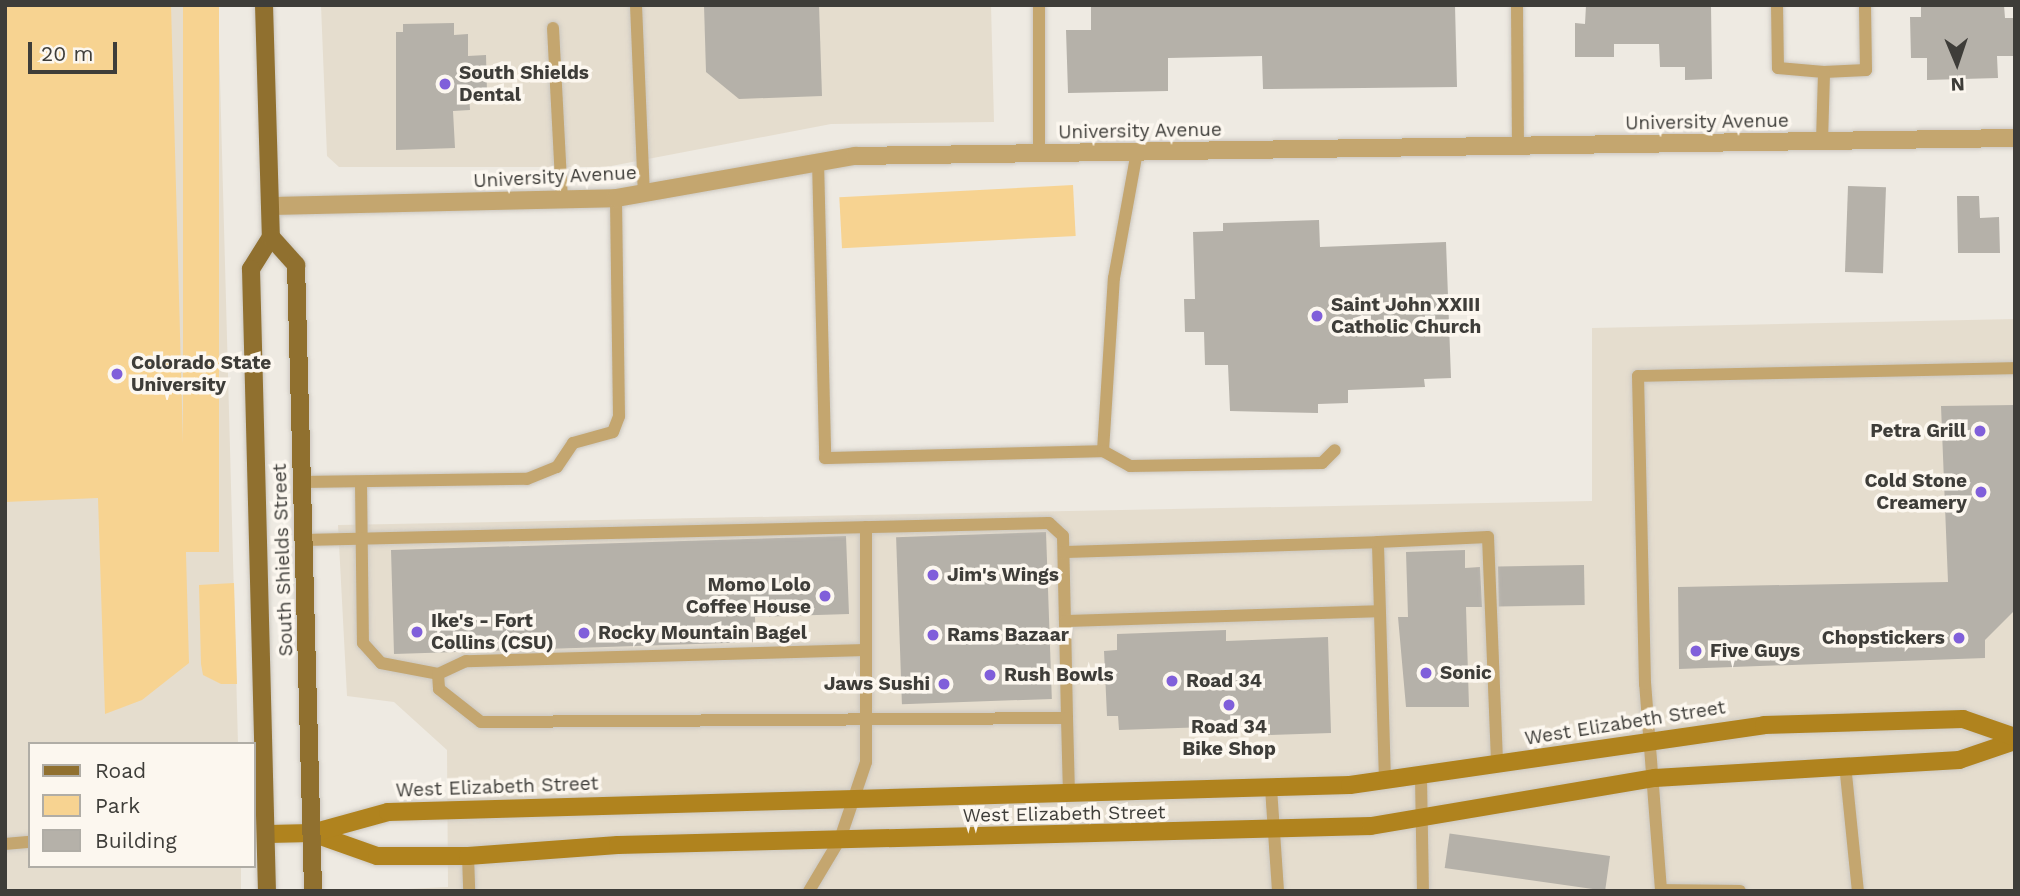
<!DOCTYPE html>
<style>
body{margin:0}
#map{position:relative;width:2020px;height:896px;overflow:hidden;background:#eeeae2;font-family:"Work Sans",sans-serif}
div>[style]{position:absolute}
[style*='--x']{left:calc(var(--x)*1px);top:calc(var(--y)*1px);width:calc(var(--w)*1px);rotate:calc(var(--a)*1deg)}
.built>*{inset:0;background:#e5ddce}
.green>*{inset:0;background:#f7d391;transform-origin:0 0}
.building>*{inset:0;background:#b5b1a9;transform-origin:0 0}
.roads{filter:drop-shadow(0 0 2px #cbc7c0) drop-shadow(0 0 2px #cbc7c0)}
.service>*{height:12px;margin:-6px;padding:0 6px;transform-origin:6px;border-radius:6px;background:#c4a66f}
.minor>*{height:18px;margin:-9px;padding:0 9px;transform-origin:9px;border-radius:9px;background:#c4a66f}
.secondary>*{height:18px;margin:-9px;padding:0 9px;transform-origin:9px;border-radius:9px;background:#b0831e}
.primary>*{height:18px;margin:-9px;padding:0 9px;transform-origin:9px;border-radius:9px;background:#90702f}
.dots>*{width:19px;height:19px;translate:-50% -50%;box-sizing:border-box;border:4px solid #fcf7ef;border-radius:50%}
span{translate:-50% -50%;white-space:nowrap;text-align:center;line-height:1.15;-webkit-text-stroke:7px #fcf7ef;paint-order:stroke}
.poi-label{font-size:19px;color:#3e3d39;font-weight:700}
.left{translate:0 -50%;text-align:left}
.right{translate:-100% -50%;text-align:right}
.street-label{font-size:19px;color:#3e3d39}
.frame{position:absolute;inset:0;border:7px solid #3e3d39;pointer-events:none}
.legend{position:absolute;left:28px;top:742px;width:228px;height:126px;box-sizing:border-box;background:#fcf7ef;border:2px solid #b0ada6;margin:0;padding:9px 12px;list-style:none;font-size:21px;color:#3e3d39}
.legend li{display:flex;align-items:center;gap:14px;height:35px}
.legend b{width:35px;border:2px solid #b0ada6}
.north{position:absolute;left:1922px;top:28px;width:70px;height:70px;-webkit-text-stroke:5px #fcf7ef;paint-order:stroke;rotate:178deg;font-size:19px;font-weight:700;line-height:28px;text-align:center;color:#3e3d39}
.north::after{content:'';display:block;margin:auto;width:24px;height:32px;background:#3e3d39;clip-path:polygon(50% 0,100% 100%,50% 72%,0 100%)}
.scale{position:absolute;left:28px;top:42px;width:89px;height:32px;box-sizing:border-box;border:4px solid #3e3d39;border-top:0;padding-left:9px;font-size:21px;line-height:24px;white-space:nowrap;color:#3e3d39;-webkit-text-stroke:5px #fcf7ef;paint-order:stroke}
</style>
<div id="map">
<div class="built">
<div style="clip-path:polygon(5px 5px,218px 5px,238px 744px,30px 744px,30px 866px,241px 866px,241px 891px,5px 891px)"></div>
<div style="clip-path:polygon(321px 5px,991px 5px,994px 122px,831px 124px,606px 167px,339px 167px,327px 156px)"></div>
<div style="clip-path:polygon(2015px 319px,2015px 891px,368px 891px,448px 887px,447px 750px,394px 702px,347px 696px,338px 525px,1592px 501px,1592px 328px)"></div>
</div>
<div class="green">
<div style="clip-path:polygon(5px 5px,171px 5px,189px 663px,142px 700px,105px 714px,98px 498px,5px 502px)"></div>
<div style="left:183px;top:5px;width:36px;height:547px"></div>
<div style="left:1073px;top:185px;width:51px;height:234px;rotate:87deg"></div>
<div style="clip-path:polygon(234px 583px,237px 684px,221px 684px,203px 675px,201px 664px,199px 585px)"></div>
</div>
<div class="building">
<div style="clip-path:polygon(704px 5px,819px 5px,822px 96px,739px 99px,706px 72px)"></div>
<div style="clip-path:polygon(1091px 5px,1455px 5px,1457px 87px,1263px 89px,1262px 56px,1168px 58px,1168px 91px,1068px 93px,1066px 30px,1091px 30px)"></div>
<div style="clip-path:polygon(1586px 5px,1711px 5px,1712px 79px,1685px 80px,1685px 67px,1660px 67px,1659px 44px,1614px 44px,1614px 57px,1575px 57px,1575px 23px,1585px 24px)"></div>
<div style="clip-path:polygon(1921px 5px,2004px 5px,2005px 18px,2015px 18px,2015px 56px,1997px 56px,1998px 78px,1927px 80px,1927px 58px,1911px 58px,1910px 17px,1921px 17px)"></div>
<div style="clip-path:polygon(454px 23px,454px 35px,468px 34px,468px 56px,486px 55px,487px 92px,469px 92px,470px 110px,453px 111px,455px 148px,396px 150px,396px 32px,403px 32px,403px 24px)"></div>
<div style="left:1848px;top:186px;width:38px;height:86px;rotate:2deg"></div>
<div style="clip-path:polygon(1957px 196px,1979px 196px,1980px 218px,1999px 217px,2000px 253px,1958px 253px)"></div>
<div style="clip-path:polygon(1319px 220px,1320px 247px,1446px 242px,1451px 378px,1424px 379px,1425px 387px,1348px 390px,1348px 403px,1318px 404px,1318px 413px,1230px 411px,1228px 365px,1205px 365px,1204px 332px,1185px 332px,1184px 299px,1195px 299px,1193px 232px,1223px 231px,1223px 223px)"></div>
<div style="clip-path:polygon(2015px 405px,2015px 610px,1985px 640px,1985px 658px,1679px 669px,1678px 587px,1948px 582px,1941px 406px)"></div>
<div style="left:1046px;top:532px;width:167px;height:150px;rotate:88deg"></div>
<div style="clip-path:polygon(846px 536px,849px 614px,755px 617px,756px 642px,394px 654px,391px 550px)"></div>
<div style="clip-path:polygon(1465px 550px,1465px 568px,1480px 567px,1482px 607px,1466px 607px,1469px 707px,1406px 707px,1398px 617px,1408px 617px,1406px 552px)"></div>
<div style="left:1584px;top:565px;width:40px;height:86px;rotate:89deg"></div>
<div style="clip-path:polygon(1226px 630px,1226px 641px,1328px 637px,1331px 733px,1266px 735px,1266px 725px,1119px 730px,1118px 716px,1107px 716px,1104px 651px,1117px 650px,1117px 634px)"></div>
<div style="left:1610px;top:856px;width:35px;height:162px;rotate:98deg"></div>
</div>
<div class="roads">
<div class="service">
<div style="--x:636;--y:5;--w:189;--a:87.6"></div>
<div style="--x:1039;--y:5;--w:148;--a:90"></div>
<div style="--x:1517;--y:5;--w:141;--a:89.6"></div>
<div style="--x:1777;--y:5;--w:63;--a:89.1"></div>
<div style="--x:1778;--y:68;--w:46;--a:5"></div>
<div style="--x:1824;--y:72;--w:42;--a:-2.7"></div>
<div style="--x:1866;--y:70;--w:65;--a:-90.9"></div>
<div style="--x:553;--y:28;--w:173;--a:87"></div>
<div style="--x:1822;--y:141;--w:69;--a:-88.3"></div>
<div style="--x:818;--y:161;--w:297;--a:88.6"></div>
<div style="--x:825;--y:458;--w:278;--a:-1.4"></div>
<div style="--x:1103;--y:451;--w:173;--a:-86.4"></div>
<div style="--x:1114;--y:278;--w:128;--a:-79.7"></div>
<div style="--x:1103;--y:451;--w:31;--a:29"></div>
<div style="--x:1130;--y:466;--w:192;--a:-0.9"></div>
<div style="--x:1322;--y:463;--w:18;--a:-45"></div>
<div style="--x:301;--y:482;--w:226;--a:-0.8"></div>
<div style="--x:527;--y:479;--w:32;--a:-22"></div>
<div style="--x:557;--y:467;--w:29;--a:-56"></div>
<div style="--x:573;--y:443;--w:41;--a:-15.4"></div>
<div style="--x:613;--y:432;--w:17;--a:-69"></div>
<div style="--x:619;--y:416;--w:218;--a:-90.8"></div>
<div style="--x:361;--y:483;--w:160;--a:89.3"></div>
<div style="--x:363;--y:643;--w:27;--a:48"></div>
<div style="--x:381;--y:663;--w:58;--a:10.9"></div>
<div style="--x:303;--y:540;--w:746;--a:-1.31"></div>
<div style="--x:1049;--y:523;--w:19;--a:43"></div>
<div style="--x:1063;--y:536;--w:85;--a:88.7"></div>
<div style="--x:1064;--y:552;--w:314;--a:-1.8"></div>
<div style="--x:866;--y:650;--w:400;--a:178.4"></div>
<div style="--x:466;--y:661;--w:31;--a:155"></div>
<div style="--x:438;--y:674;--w:15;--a:86"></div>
<div style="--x:439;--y:689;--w:53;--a:38.2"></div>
<div style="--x:481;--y:722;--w:586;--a:-0.39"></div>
<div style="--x:1067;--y:718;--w:97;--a:-91.2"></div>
<div style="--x:1065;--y:621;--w:314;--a:-1.8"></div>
<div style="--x:1067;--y:718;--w:75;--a:88.5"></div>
<div style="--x:1845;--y:764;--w:128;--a:84.2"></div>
<div style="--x:1421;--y:778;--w:113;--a:89"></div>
<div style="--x:1385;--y:781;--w:239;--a:-91.7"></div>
<div style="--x:1378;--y:542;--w:110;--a:-2.6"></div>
<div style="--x:1488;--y:537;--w:228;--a:87.7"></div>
<div style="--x:1271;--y:788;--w:103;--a:86.1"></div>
<div style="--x:5;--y:844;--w:25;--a:-5"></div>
<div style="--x:468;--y:856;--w:35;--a:88"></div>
<div style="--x:809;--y:891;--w:61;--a:-59.2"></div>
<div style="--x:840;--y:839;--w:81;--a:-71.3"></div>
<div style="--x:866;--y:762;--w:235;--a:-90"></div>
<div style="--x:1740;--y:891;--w:79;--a:-179.3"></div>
<div style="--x:1661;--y:890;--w:207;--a:-94.4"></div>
<div style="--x:1645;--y:684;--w:308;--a:-91.3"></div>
<div style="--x:1638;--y:376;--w:377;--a:-1.2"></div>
</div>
<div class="minor">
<div style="--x:270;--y:206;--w:346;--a:-1.3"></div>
<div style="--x:616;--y:198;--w:243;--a:-10"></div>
<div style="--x:855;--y:156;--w:1160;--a:-0.89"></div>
</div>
<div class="secondary">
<div style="--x:312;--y:833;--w:69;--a:19.5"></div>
<div style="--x:377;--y:856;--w:91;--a:0"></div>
<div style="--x:468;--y:856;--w:150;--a:-4.2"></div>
<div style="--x:618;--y:845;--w:753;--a:-1.45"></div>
<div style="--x:1371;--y:826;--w:288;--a:-9.6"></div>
<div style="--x:1655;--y:778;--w:305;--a:-3.4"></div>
<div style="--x:1959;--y:760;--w:59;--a:-18.7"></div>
<div style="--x:268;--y:834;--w:44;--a:-1.3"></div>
<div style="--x:312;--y:833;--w:79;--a:-15.4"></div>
<div style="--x:388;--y:812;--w:962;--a:-1.61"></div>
<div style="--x:1350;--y:785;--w:418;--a:-8.2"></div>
<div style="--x:1764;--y:725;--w:199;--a:-1.7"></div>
<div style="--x:1963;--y:719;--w:55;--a:19.1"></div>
</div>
<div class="primary">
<div style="--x:264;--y:5;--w:232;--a:88.3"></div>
<div style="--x:271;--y:237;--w:38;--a:122"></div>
<div style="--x:251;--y:269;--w:622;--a:88.53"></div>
<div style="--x:271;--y:237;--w:38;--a:48"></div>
<div style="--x:296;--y:265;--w:626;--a:88.44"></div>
</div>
</div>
<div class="dots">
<div style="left:445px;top:84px;background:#805fda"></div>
<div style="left:1317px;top:316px;background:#805fda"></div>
<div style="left:117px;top:374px;background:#805fda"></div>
<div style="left:1980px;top:431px;background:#805fda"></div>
<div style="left:1981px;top:492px;background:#805fda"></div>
<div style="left:933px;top:575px;background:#805fda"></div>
<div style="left:825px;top:596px;background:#805fda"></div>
<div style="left:417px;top:632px;background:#805fda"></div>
<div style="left:584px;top:633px;background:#805fda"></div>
<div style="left:933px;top:635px;background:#805fda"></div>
<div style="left:1959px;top:638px;background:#805fda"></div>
<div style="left:1696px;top:651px;background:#805fda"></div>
<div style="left:1426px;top:673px;background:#805fda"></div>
<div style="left:990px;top:675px;background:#805fda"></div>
<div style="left:1172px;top:681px;background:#805fda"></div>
<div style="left:944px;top:684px;background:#805fda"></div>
<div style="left:1229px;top:705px;background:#805fda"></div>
</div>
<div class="poi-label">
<span class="left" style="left:459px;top:84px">South Shields<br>Dental</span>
<span class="left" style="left:1331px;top:316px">Saint John XXIII<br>Catholic Church</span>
<span class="left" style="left:131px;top:374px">Colorado State<br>University</span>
<span class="right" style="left:1966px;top:431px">Petra Grill</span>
<span class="right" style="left:1967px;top:492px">Cold Stone<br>Creamery</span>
<span class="left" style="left:947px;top:575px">Jim's Wings</span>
<span class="right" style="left:811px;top:596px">Momo Lolo<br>Coffee House</span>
<span class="left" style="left:431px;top:632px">Ike's - Fort<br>Collins (CSU)</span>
<span class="left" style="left:598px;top:633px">Rocky Mountain Bagel</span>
<span class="left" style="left:947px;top:635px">Rams Bazaar</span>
<span class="right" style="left:1945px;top:638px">Chopstickers</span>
<span class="left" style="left:1710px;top:651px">Five Guys</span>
<span class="left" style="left:1440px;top:673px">Sonic</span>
<span class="left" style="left:1004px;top:675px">Rush Bowls</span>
<span class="left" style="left:1186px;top:681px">Road 34</span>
<span class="right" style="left:930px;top:684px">Jaws Sushi</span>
<span style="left:1229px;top:738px">Road 34<br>Bike Shop</span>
</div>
<div class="street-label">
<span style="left:1707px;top:122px;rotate:-1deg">University Avenue</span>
<span style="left:1140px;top:131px;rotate:-1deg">University Avenue</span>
<span style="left:555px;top:177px;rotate:-3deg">University Avenue</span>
<span style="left:283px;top:560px;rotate:-92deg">South Shields Street</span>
<span style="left:1625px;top:723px;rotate:-9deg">West Elizabeth Street</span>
<span style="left:497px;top:787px;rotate:-2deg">West Elizabeth Street</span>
<span style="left:1064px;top:814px;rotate:-1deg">West Elizabeth Street</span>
</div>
<div class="frame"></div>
<ul class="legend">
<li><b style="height:9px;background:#90702f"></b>Road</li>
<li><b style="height:19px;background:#f7d391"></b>Park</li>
<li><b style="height:19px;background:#b5b1a9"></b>Building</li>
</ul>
<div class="north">N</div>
<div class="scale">20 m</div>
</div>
